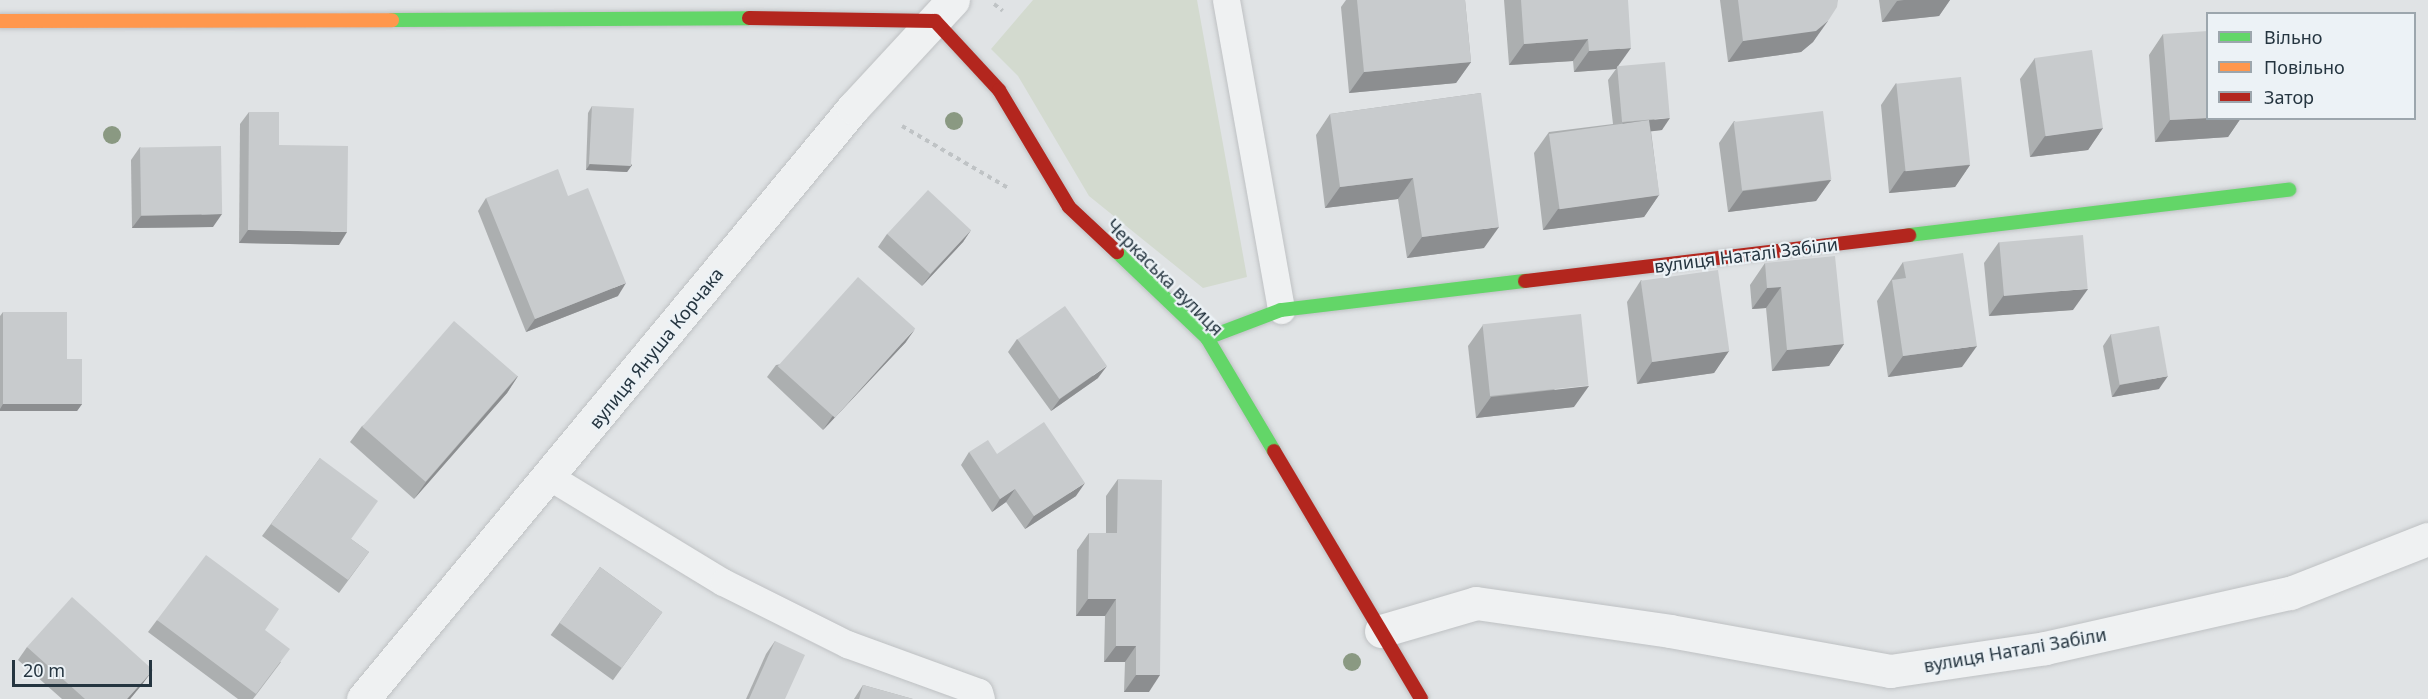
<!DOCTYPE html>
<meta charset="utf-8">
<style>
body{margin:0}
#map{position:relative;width:2428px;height:699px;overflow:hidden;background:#e0e3e5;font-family:"Noto Sans",sans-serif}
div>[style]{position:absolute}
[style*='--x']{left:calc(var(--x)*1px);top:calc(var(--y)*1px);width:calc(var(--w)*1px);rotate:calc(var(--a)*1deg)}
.green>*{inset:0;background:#d3dacf}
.path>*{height:4px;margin-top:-2px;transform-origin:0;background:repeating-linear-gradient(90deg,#bfc3c5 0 4.5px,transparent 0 9px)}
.roads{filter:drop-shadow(0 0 2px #bec1c3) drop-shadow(0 0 2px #bec1c3)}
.lane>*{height:27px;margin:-13.5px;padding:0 13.5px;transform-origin:13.5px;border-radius:13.5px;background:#eff1f2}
.street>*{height:33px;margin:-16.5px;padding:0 16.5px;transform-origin:16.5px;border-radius:16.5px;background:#eff1f2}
.fast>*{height:14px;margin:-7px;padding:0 7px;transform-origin:7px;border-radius:7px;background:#63d668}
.slow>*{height:14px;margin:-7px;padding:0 7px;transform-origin:7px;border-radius:7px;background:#ff974d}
.jam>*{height:14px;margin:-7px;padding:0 7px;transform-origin:7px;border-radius:7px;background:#b3261e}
.trees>*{width:18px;height:18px;margin:-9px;border-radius:50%;background:#8a9982}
.wall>*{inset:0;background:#acafb0;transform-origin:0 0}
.shaded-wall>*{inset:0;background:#8c8e90}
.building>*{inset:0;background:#c8cbcd;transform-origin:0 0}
span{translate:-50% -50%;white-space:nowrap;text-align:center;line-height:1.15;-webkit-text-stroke:4.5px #ecf2f6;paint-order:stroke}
.street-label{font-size:18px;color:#253540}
.legend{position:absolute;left:2206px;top:12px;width:210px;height:108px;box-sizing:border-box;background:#ecf2f6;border:2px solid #9ca6ad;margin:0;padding:8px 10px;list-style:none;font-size:18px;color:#253540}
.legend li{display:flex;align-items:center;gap:12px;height:30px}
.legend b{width:30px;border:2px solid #9ca6ad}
.scale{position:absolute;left:12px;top:660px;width:140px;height:27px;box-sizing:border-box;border:3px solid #253540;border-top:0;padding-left:8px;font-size:18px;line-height:21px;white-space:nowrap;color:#253540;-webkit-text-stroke:4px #ecf2f6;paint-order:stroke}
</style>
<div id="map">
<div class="green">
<div style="clip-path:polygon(1033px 0,1197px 0,1247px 277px,1203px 288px,1089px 196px,1018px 76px,991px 49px)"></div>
</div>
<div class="path">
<div style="--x:994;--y:4;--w:11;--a:38"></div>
<div style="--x:902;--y:126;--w:123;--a:30.3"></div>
</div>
<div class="roads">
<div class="lane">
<div style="--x:1226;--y:0;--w:315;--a:79.9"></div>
<div style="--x:550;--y:477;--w:202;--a:31.3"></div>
<div style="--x:723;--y:582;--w:139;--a:26.6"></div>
<div style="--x:847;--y:644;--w:140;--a:20"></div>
<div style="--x:979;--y:692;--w:7;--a:74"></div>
</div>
<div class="street">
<div style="--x:1381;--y:631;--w:99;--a:-16.4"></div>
<div style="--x:1476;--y:603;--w:196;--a:8.2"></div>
<div style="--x:1670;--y:631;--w:224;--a:10.3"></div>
<div style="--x:1890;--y:671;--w:157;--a:-8.4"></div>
<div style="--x:2045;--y:648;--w:251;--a:-12.7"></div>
<div style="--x:2290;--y:593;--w:148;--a:-21.4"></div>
<div style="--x:363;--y:699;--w:768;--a:-50.34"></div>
<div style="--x:853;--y:108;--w:147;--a:-47.2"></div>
</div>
<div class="fast">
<div style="--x:392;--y:20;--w:357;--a:-0.3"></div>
<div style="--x:1909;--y:235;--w:383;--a:-6.8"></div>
<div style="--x:1117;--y:252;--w:124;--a:43.7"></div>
<div style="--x:1207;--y:338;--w:131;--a:59.3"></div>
<div style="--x:1207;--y:338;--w:79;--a:-20.7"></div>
<div style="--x:1281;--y:310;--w:246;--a:-6.8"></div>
</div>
<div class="slow">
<div style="--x:0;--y:21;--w:392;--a:-0.1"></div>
</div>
<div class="jam">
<div style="--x:749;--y:18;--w:186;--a:0.9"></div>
<div style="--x:935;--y:21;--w:94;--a:47.2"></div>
<div style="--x:999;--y:90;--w:136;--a:59.1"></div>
<div style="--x:1069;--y:207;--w:66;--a:43.2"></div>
<div style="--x:1525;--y:281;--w:387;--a:-6.8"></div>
<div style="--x:1274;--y:451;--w:288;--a:59.3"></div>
</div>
</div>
<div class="trees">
<div style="left:954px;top:121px"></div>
<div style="left:112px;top:135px"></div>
<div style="left:1352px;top:662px"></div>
</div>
<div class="wall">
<div style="clip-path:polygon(1346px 0,1465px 0,1471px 62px,1456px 83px,1349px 93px,1341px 7px)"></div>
<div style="clip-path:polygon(1504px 0,1628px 0,1617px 67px,1662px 130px,1651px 131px,1659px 195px,1644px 217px,1543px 230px,1534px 153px,1549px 132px,1613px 124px,1608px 80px,1616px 69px,1574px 72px,1573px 61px,1509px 65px)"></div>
<div style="clip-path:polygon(1720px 0,1838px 0,1813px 42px,1801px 52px,1728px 62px)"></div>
<div style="clip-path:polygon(1879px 0,1950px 0,1939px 16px,1882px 22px)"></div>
<div style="clip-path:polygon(2163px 34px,2208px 118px,2241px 118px,2228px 137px,2155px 142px,2149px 55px)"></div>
<div style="clip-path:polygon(2035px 58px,2103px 128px,2088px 150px,2030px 157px,2020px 79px)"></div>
<div style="clip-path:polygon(1896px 83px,1970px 165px,1955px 187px,1889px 193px,1881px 105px)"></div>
<div style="clip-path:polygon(1481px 93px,1484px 248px,1407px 258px,1398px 199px,1325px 208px,1316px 135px,1330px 114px)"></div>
<div style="clip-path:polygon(592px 106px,632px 165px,627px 172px,586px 170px,588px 113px)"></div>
<div style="clip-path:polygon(249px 112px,279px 145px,339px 245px,239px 243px,240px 124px)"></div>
<div style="clip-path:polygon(1734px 121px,1831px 180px,1816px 201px,1728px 212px,1719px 143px)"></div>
<div style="clip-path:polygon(140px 147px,213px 227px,132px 228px,131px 160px)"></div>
<div style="clip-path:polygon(568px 196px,618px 296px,526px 332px,478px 211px,486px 198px)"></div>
<div style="clip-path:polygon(971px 230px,963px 242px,922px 286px,878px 247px,887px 234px)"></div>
<div style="clip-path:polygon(1999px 242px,2073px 310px,1989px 316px,1984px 263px)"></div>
<div style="clip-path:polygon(1903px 262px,1962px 367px,1888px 377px,1877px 301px)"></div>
<div style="clip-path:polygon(1765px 263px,1844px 344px,1829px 366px,1772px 371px,1766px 308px,1752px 309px,1750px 285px)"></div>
<div style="clip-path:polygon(1641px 280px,1729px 351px,1714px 373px,1637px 384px,1627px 302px)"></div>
<div style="clip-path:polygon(3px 312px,67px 359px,82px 404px,77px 411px,0 411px,0 316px)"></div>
<div style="clip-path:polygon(1483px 325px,1574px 407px,1476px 418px,1468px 346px)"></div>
<div style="clip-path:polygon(2111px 334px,2159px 389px,2112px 397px,2103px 346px)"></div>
<div style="clip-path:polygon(1017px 339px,1098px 378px,1051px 411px,1008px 352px)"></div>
<div style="clip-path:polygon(906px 342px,823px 430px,767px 377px,776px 365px)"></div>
<div style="clip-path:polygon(518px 376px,507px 393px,414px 499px,350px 442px,362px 426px)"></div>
<div style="clip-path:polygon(969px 452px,997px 454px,1076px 496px,1025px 529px,1006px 502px,992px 512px,961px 465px)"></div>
<div style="clip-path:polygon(320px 458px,351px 539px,369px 552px,339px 593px,262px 536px)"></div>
<div style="clip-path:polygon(1118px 479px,1149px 692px,1124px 692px,1125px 662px,1104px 662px,1105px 616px,1076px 616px,1077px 550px,1089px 533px,1106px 533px,1106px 496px)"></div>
<div style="left:600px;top:567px;width:77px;height:84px;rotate:36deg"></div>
<div style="clip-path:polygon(157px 620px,281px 662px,253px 699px,238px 699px,148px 632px)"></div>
<div style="clip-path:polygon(775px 641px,785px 699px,746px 699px,766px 654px)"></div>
<div style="clip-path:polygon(27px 647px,144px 682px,130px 699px,62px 699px,18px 660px)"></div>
<div style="clip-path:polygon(863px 685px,913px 699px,854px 699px)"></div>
</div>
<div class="shaded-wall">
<div style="clip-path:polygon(1904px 0,1950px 0,1939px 16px,1882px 22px,1897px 1px)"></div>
<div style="clip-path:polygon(1828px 21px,1813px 42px,1801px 52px,1728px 62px,1743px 41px)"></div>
<div style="clip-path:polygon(1588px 39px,1573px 61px,1509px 65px,1524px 44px)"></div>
<div style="clip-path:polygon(1631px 48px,1616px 69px,1574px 72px,1589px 51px)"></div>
<div style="clip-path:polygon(1471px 62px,1456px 83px,1349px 93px,1364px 72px)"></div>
<div style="clip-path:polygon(1670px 118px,1662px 130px,1614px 136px,1623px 123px)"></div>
<div style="clip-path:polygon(2208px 118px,2241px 118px,2228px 137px,2155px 142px,2170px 120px)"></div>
<div style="clip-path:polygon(2103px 128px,2088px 150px,2030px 157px,2045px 136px)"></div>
<div style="clip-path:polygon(590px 164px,632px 165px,627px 172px,586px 170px)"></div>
<div style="clip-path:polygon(1970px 165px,1955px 187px,1889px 193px,1904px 171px)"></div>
<div style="clip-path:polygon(1413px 178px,1398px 199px,1325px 208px,1340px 187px)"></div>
<div style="clip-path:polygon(1831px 180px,1816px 201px,1728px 212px,1743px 191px)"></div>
<div style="clip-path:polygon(1659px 195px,1644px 217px,1543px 230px,1558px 209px)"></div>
<div style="clip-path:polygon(222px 214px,213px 227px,132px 228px,141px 216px)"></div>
<div style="clip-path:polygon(1499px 227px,1484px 248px,1407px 258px,1422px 237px)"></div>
<div style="clip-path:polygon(248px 230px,347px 232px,339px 245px,239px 243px)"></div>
<div style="clip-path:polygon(971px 230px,963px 242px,922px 286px,931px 274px)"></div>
<div style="clip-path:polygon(626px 283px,618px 296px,526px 332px,535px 319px)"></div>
<div style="clip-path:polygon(1781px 287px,1766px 308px,1752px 309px,1767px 288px)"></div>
<div style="clip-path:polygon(2088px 289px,2073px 310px,1989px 316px,2004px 295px)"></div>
<div style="clip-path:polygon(915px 329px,906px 342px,823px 430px,832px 417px)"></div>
<div style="clip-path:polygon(1844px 344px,1829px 366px,1772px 371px,1787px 350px)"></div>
<div style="clip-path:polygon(1977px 346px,1962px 367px,1888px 377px,1903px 356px)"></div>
<div style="clip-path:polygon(1729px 351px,1714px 373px,1637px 384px,1652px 362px)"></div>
<div style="clip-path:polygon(1107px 366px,1098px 378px,1051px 411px,1060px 399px)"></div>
<div style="clip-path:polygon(518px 376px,507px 393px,414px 499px,426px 482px)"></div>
<div style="clip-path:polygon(2168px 376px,2159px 389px,2112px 397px,2120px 385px)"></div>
<div style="clip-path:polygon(1589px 386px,1574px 407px,1476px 418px,1491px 397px)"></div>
<div style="clip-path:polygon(3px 404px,82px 404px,77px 411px,0 411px,0 409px)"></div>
<div style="clip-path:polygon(1085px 483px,1076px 496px,1025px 529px,1034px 516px)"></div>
<div style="clip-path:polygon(1015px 489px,1006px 502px,992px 512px,1000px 499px)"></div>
<div style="clip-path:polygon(1088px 599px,1116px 599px,1105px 616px,1076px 616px)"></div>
<div style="clip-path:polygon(1116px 646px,1136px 646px,1125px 662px,1104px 662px)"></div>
<div style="clip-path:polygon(153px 670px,144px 682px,130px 699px,127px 699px)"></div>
<div style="clip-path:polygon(1136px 675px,1160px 675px,1149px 692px,1124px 692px)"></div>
</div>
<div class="building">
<div style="clip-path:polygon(1357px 0,1465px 0,1471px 62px,1364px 72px)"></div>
<div style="clip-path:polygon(1521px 0,1628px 0,1631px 48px,1589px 51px,1588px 39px,1524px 44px)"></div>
<div style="clip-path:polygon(1738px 0,1838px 0,1837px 7px,1828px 21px,1816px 31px,1743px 41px)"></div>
<div style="clip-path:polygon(2208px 31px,2208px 118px,2170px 120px,2163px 34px)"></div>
<div style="left:2092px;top:50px;width:79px;height:58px;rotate:82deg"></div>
<div style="left:1665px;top:62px;width:56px;height:48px;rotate:85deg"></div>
<div style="left:1961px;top:77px;width:88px;height:65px;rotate:84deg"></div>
<div style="clip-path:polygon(1481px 93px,1499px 227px,1422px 237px,1413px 178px,1340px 187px,1330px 114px)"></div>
<div style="left:592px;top:106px;width:42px;height:58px;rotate:3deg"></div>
<div style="left:1823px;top:111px;width:69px;height:90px;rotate:83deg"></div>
<div style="clip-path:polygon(249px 112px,279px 112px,279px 145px,348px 146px,347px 232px,248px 230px)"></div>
<div style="left:1649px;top:120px;width:76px;height:101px;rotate:82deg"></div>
<div style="left:221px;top:146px;width:68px;height:81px;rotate:89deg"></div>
<div style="clip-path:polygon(558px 169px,568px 196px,588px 188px,626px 283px,535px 319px,486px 198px)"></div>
<div style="left:928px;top:190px;width:59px;height:60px;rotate:43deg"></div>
<div style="left:2083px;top:235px;width:54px;height:84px;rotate:85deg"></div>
<div style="clip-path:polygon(1963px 253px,1977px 346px,1903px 356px,1892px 280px,1906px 278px,1903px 262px)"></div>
<div style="clip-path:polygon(1835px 256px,1844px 344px,1787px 350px,1781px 287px,1767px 288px,1765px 263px)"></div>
<div style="left:1718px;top:270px;width:82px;height:78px;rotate:82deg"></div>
<div style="left:858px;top:277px;width:77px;height:120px;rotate:42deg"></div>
<div style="left:1065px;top:306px;width:73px;height:58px;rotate:55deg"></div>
<div style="clip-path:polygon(3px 312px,67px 312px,67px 359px,82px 359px,82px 404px,3px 404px)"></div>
<div style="left:1581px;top:314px;width:72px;height:99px;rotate:84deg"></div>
<div style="left:454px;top:321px;width:84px;height:140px;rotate:41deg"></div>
<div style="left:2159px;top:326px;width:51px;height:49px;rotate:80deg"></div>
<div style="clip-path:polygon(1044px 422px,1085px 483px,1034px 516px,1015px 489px,1000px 499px,969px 452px,988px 440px,997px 454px)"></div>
<div style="clip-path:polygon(320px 458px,378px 501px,351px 539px,369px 552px,348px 580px,271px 524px)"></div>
<div style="clip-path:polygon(1118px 479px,1162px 480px,1160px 675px,1136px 675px,1136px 646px,1116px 646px,1116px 599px,1088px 599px,1089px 533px,1117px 533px)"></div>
<div style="clip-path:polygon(206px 555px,279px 609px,265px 630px,290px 649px,256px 694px,157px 620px)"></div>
<div style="left:600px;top:567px;width:77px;height:69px;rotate:36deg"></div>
<div style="clip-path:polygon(72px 597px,153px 670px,127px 699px,85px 699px,27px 647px)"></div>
<div style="clip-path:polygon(775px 641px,805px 655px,785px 699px,749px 699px)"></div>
<div style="clip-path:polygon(863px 685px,913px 699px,859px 699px)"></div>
</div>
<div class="street-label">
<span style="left:1746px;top:255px;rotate:-7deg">вулиця Наталі Забіли</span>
<span style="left:1165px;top:277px;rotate:45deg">Черкаська вулиця</span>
<span style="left:656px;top:348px;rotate:-51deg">вулиця Януша Корчака</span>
<span style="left:2015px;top:650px;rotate:-10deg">вулиця Наталі Забіли</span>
</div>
<ul class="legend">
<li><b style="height:8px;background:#63d668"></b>Вільно</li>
<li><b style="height:8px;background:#ff974d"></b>Повільно</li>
<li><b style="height:8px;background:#b3261e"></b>Затор</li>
</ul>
<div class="scale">20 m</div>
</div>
